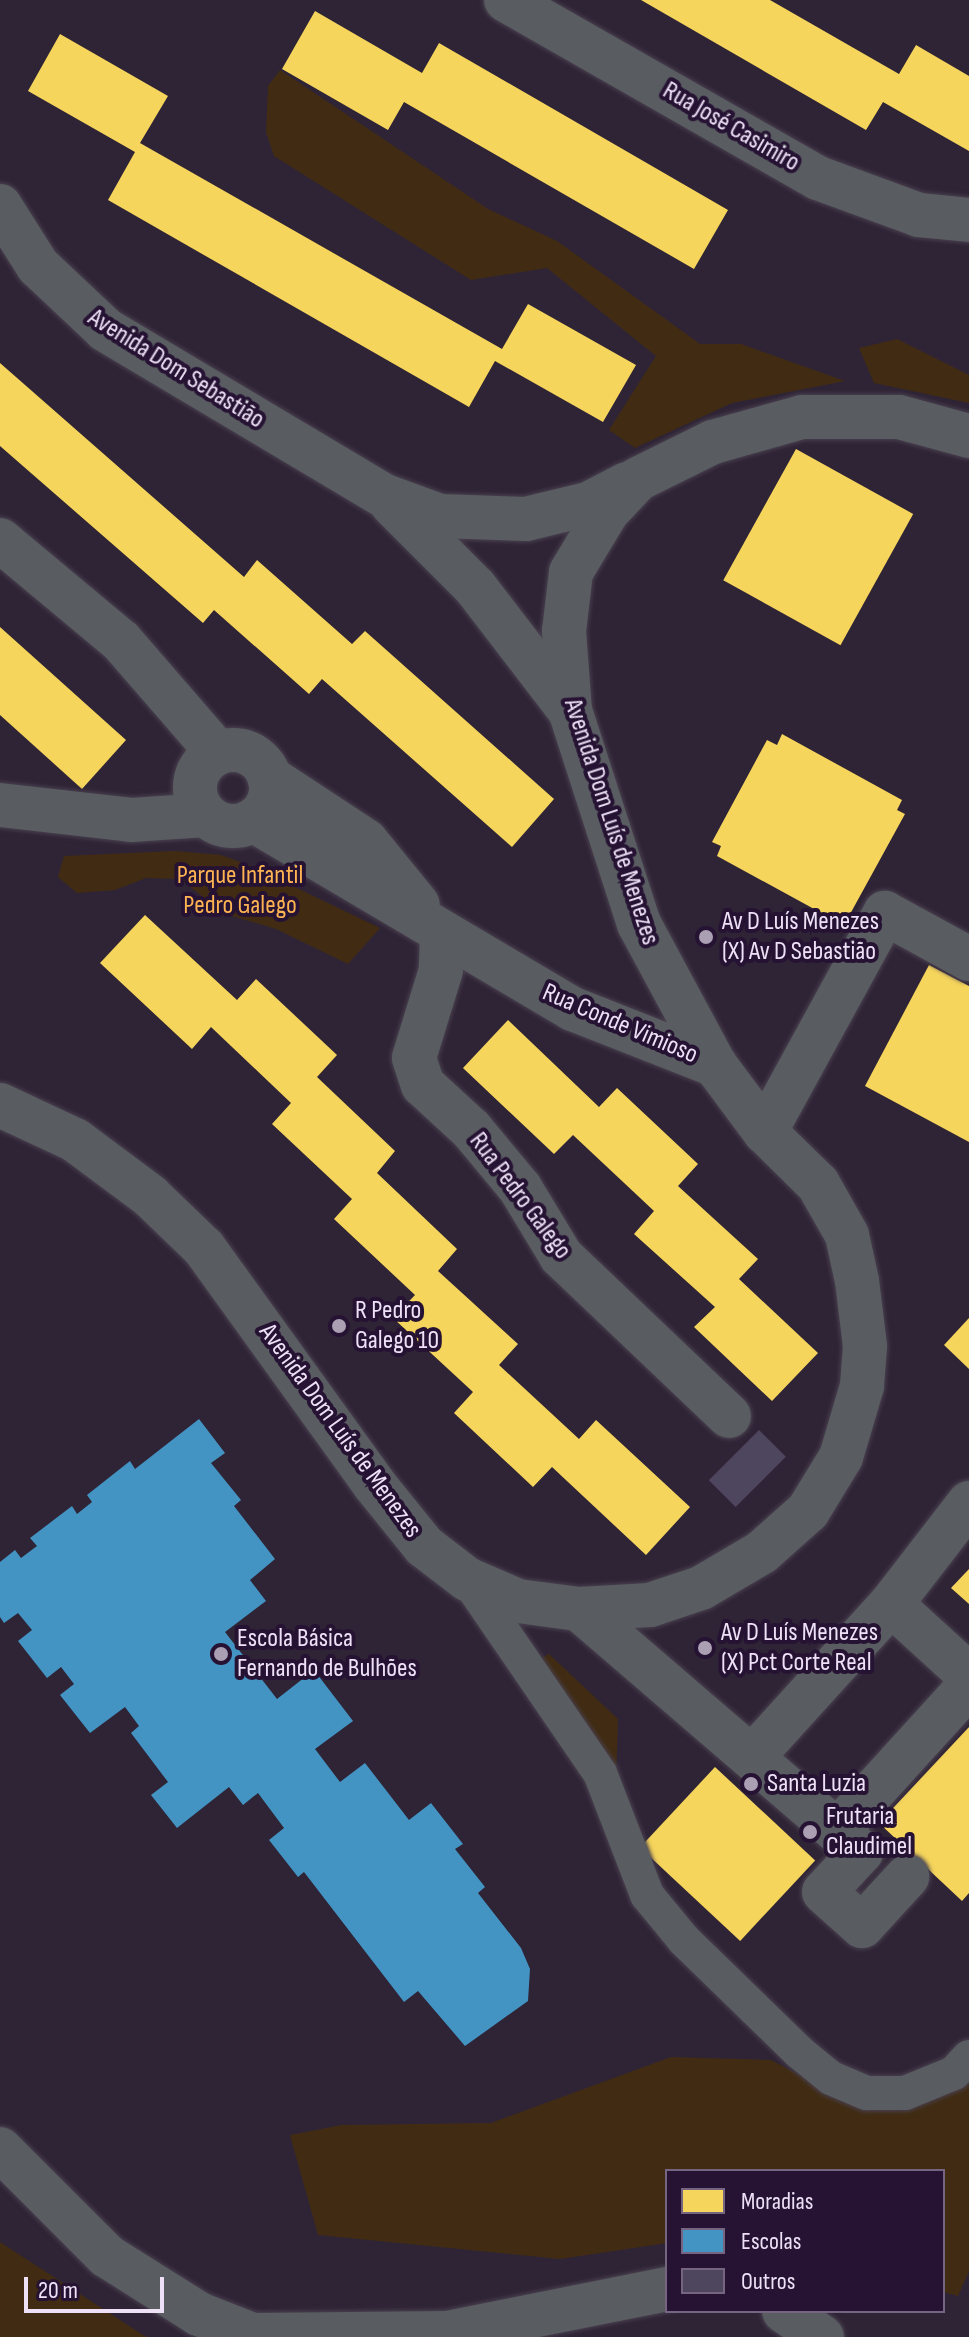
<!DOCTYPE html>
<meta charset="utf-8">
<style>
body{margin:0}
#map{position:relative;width:969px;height:2337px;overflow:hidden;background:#2f2436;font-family:"Sofia Sans Condensed",sans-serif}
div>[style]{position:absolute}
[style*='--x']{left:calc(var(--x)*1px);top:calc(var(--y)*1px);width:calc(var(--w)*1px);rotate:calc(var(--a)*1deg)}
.green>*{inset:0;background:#412c13}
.homes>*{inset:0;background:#f6d55c;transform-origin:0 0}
.schools>*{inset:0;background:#4393c3}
.building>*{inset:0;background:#4e455f;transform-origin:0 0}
.roads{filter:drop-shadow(0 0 2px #49404f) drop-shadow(0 0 2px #49404f)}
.pedestrian>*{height:34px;margin:-17px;padding:0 17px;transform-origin:17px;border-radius:17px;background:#595d61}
.minor>*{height:44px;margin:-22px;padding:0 22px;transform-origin:22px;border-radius:22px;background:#595d61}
.minor>.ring{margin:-22px;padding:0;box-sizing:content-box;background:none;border:44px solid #595d61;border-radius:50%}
.tertiary>*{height:44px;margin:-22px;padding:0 22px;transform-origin:22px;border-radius:22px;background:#595d61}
.dots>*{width:22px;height:22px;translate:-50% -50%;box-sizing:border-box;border:4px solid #261233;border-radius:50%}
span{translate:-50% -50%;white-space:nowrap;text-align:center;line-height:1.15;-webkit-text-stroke:8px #261233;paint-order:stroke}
.street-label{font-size:26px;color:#eee1f7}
.park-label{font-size:26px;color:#ffb453}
.poi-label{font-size:26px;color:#eee1f7}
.left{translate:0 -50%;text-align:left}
.legend{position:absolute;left:665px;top:2169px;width:280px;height:144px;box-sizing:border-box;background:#261233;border:2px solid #766581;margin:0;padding:10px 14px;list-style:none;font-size:24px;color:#eee1f7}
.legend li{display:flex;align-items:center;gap:16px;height:40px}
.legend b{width:40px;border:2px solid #766581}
.scale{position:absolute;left:24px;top:2277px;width:140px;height:36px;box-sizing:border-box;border:4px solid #eee1f7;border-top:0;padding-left:10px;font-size:24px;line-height:28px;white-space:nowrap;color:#eee1f7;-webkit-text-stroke:6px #261233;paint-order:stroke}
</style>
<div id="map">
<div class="green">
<div style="clip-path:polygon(280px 70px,488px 209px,557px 241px,700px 344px,741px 344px,845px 381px,732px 403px,635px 448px,609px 430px,656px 356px,547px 268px,471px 280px,274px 156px,266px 132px,268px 86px)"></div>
<div style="clip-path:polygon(897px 339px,969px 375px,969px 403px,874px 383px,859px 348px)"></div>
<div style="clip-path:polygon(175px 851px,221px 855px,251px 866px,380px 928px,348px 964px,276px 929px,225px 914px,180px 879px,146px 878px,115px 890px,77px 893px,58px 877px,64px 856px)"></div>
<div style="clip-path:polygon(549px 1654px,618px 1719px,616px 1779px,536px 1661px)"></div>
<div style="clip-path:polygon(671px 2057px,771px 2060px,861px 2106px,969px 2069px,969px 2271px,958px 2296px,943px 2292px,943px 2171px,667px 2171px,667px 2243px,560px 2259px,318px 2235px,290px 2135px,342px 2125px,491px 2123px)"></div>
<div style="clip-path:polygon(0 2242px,143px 2335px,148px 2337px,0 2337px)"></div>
</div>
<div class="homes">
<div style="clip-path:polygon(641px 0,770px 0,899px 74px,916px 45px,969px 76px,969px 151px,883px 102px,866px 130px)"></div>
<div style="clip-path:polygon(315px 11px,422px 73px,439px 43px,728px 210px,694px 269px,404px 102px,388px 130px,282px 69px)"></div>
<div style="clip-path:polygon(60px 34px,168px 96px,140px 143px,502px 349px,528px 304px,636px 365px,603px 422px,495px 361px,469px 407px,108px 200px,135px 152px,28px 91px)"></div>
<div style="clip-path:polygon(0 363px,244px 577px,257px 560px,352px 644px,365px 631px,554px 799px,512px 847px,322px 679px,309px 694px,214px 610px,203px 623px,0 446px)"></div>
<div style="left:796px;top:449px;width:134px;height:150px;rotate:29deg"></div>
<div style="clip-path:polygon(0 627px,126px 740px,82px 789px,0 715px)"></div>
<div style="clip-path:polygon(782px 734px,902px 800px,897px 810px,905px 814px,849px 916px,842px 912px,836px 921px,717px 856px,721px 846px,712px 842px,767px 740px,777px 745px)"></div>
<div style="clip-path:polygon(145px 915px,237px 1000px,256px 979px,337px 1055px,317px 1077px,395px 1151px,377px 1173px,457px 1249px,438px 1271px,518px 1344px,499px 1365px,579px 1439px,596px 1420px,690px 1507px,646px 1555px,552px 1467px,533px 1487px,454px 1413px,473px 1392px,393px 1318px,415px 1295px,334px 1219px,352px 1199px,272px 1124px,291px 1103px,211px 1027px,192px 1049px,100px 963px)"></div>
<div style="clip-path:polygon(929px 965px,969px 986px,969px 1142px,865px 1086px)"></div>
<div style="clip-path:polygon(508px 1020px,599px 1107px,617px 1088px,698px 1164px,678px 1186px,758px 1259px,739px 1279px,818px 1353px,772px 1401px,694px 1327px,715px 1307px,634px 1234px,654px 1211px,573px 1135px,554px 1154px,463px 1068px)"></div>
<div style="clip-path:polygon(969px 1318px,969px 1369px,944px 1345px)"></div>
<div style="clip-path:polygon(969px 1569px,969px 1604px,951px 1588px)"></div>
<div style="clip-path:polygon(969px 1727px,969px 1893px,962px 1901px,879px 1823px)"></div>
<div style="left:715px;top:1767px;width:137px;height:110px;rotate:43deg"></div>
</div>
<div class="schools">
<div style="clip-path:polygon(199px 1419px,225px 1453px,211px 1463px,241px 1500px,234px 1506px,275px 1559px,250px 1580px,266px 1601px,225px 1632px,277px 1699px,314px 1670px,353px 1721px,315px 1749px,340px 1782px,365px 1763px,409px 1820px,431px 1803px,463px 1844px,455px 1849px,485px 1887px,478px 1893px,521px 1948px,530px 1969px,528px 2001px,465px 2046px,418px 1991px,404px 2002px,304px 1872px,298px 1877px,269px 1840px,284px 1828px,258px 1793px,243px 1805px,229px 1787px,177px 1828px,151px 1795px,168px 1782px,131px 1733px,139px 1726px,125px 1707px,90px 1733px,60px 1695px,74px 1684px,61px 1667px,47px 1678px,18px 1641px,32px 1630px,18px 1613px,4px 1623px,0 1617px,0 1562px,15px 1550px,21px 1558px,37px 1546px,30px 1538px,72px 1506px,77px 1514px,92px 1502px,87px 1495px,130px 1461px,135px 1469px)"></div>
</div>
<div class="building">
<div style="left:759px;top:1430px;width:38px;height:71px;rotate:45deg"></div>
</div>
<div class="roads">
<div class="pedestrian">
<div style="--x:467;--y:1579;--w:235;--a:55.6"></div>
<div style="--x:600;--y:1773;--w:131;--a:68.9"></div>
<div style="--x:647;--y:1895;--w:58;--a:50.6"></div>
<div style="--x:684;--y:1940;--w:161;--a:44.2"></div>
<div style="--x:799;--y:2052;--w:41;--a:39.1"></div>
<div style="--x:831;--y:2078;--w:39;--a:23"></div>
<div style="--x:867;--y:2093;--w:38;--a:0"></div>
<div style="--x:905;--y:2093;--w:53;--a:-22.2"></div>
<div style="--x:954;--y:2073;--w:22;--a:-47"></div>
</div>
<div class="minor">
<div style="--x:506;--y:0;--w:359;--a:29.7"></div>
<div style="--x:818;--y:178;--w:108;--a:20.1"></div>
<div style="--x:919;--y:215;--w:50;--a:5.7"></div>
<div style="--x:0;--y:540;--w:158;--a:39.9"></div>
<div style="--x:121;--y:641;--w:148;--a:49.1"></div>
<div class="ring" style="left:195px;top:750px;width:32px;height:32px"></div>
<div style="--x:269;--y:777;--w:116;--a:33.4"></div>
<div style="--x:366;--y:841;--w:82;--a:50.9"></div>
<div style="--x:0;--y:805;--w:132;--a:6.5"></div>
<div style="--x:131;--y:820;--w:75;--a:-3.8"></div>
<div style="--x:253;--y:820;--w:372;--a:30.6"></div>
<div style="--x:573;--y:1009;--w:153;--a:21.5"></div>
<div style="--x:442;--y:934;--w:36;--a:92"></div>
<div style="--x:441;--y:970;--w:92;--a:107.1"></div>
<div style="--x:414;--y:1058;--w:28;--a:72"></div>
<div style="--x:423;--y:1085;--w:65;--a:42.5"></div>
<div style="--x:471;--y:1129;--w:77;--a:50.3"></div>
<div style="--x:520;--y:1188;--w:79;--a:58.9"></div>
<div style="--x:561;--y:1256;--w:232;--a:43.6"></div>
<div style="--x:765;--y:1132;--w:250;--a:-61.3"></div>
<div style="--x:885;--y:913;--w:96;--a:28.7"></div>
<div style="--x:891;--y:1604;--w:128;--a:-52.3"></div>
<div style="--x:579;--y:1609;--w:340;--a:40.7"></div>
<div style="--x:837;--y:1831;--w:196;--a:-47.7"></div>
<div style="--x:754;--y:1755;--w:204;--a:-47.8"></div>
<div style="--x:891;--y:1604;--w:105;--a:42.3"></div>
<div style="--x:837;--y:1831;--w:32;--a:41"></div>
<div style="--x:861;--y:1852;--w:54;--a:132.8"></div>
<div style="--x:824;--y:1892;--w:51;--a:41.8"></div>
<div style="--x:862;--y:1926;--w:67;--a:-47.4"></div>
</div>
<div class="tertiary">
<div style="--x:0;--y:206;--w:71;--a:57.7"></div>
<div style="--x:38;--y:266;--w:93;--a:43.3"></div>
<div style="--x:106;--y:330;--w:325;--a:30.8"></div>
<div style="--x:385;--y:496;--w:59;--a:20"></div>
<div style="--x:440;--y:516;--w:86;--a:2"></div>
<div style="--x:526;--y:519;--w:64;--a:-13.6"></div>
<div style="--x:588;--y:504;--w:44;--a:-27.1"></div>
<div style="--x:392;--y:504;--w:117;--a:45"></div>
<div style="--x:475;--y:587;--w:156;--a:52.5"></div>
<div style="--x:0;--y:1105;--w:83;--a:25"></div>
<div style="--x:75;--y:1140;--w:94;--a:36.7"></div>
<div style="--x:150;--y:1196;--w:75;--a:43.9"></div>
<div style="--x:204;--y:1248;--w:291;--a:54.2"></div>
<div style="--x:374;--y:1484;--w:80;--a:51.1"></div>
<div style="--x:424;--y:1546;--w:54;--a:37.5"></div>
<div style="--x:467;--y:1579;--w:56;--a:23.3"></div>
<div style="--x:518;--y:1601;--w:62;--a:7.5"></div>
<div style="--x:579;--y:1609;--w:71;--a:-3.2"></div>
<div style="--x:650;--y:1605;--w:54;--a:-18.4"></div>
<div style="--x:701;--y:1588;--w:71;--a:-30.5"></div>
<div style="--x:762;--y:1552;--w:62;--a:-41.7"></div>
<div style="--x:808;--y:1511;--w:63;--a:-58.6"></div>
<div style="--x:841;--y:1457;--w:74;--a:-73.5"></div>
<div style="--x:862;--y:1386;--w:40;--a:-85.7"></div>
<div style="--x:865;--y:1346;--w:65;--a:-97"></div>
<div style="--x:857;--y:1281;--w:47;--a:-102.3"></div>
<div style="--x:847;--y:1235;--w:59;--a:-119.6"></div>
<div style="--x:818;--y:1184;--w:74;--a:-135.5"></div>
<div style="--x:765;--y:1132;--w:84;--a:-126.7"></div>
<div style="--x:715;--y:1065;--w:160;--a:-118.3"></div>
<div style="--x:639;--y:924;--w:224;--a:-107.9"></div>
<div style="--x:570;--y:711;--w:80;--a:-94.3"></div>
<div style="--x:564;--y:631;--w:59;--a:-83.2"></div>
<div style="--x:571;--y:572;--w:70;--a:-59"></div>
<div style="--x:607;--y:512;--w:45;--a:-46.8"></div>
<div style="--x:638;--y:479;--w:84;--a:-26.3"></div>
<div style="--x:713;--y:442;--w:92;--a:-15.7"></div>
<div style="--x:802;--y:417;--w:97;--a:0"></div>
<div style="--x:899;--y:417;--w:73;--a:15.2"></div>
<div style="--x:0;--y:2149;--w:151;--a:45"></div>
<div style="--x:107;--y:2256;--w:109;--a:32.2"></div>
<div style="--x:199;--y:2314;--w:63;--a:21.3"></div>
<div style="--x:784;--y:2311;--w:46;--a:34.4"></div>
<div style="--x:253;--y:2335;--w:194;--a:-0.6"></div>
<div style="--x:447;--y:2333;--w:224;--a:-11.3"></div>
</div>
</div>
<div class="dots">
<div style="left:706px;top:937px;background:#ab9fb3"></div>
<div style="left:339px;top:1326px;background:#ab9fb3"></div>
<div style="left:705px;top:1648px;background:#ab9fb3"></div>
<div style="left:221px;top:1654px;background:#ab9fb3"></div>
<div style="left:751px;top:1784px;background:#ab9fb3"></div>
<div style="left:810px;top:1832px;background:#ab9fb3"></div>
</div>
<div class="street-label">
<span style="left:731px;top:127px;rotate:30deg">Rua José Casimiro</span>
<span style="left:176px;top:369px;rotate:32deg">Avenida Dom Sebastião</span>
<span style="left:611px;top:822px;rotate:72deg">Avenida Dom Luís de Menezes</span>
<span style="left:620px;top:1024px;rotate:23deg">Rua Conde Vimioso</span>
<span style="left:520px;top:1196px;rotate:53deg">Rua Pedro Galego</span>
<span style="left:340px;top:1431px;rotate:54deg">Avenida Dom Luís de Menezes</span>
</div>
<div class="park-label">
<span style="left:240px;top:891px">Parque Infantil<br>Pedro Galego</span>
</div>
<div class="poi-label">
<span class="left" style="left:722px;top:937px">Av D Luís Menezes<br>(X) Av D Sebastião</span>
<span class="left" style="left:355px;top:1326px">R Pedro<br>Galego 10</span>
<span class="left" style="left:721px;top:1648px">Av D Luís Menezes<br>(X) Pct Corte Real</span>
<span class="left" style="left:237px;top:1654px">Escola Básica<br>Fernando de Bulhões</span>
<span class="left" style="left:767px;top:1784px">Santa Luzia</span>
<span class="left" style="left:826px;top:1832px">Frutaria<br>Claudimel</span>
</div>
<ul class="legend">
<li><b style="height:22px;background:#f6d55c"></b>Moradias</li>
<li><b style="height:22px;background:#4393c3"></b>Escolas</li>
<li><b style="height:22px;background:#4e455f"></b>Outros</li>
</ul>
<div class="scale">20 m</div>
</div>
